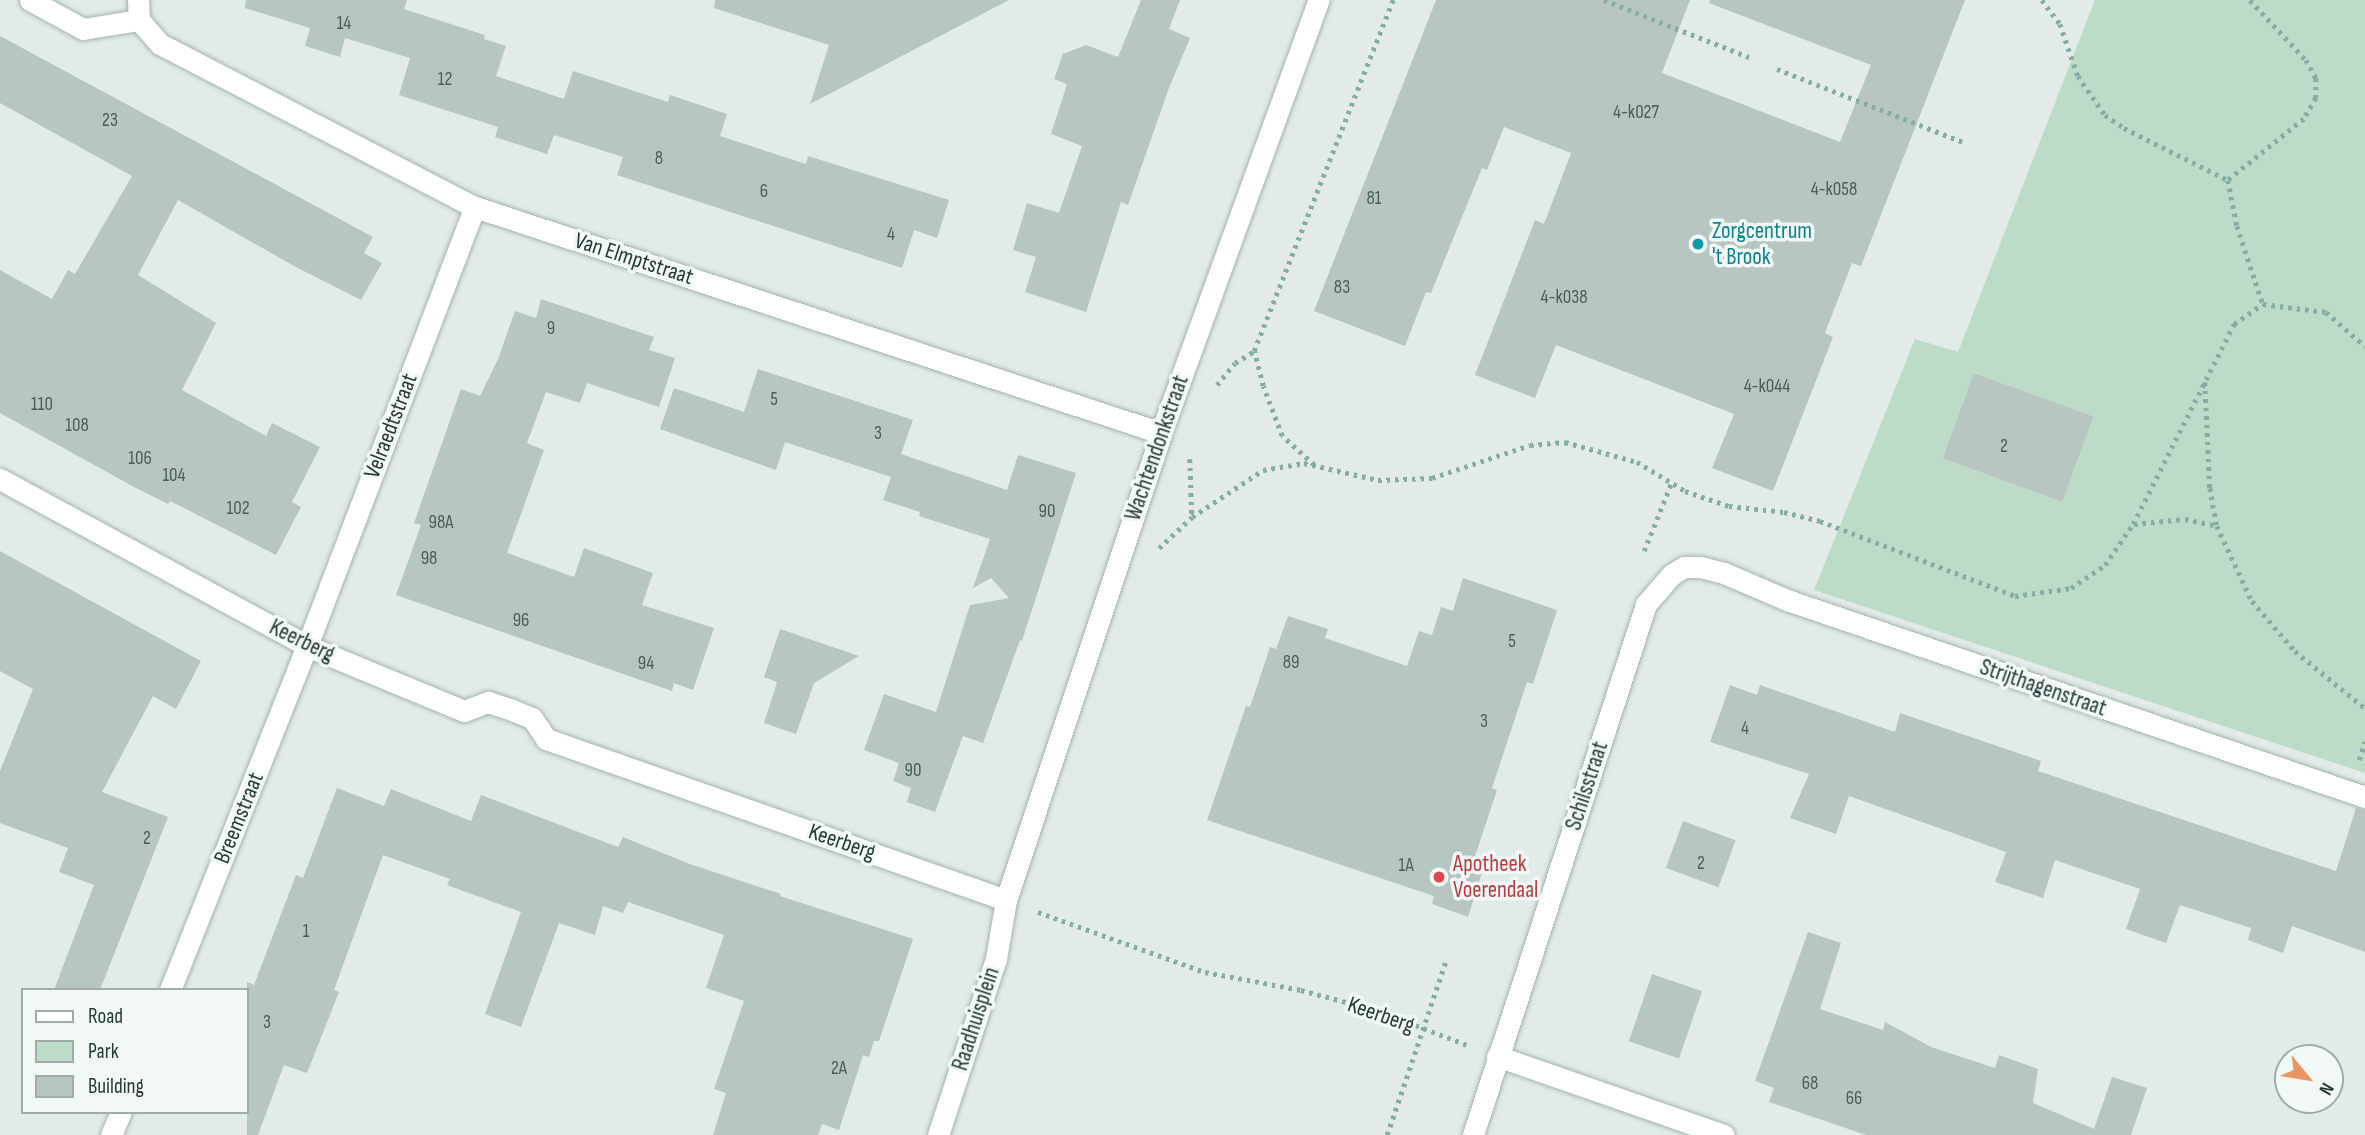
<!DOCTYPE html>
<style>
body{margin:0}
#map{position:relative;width:2365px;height:1135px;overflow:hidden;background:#e2ebe8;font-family:"Sofia Sans Condensed",sans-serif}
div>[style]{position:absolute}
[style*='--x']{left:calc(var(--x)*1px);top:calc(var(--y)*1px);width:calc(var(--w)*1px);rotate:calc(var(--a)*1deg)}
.green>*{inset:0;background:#bddbc9}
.building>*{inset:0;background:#b8c6c2;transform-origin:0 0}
.path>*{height:4.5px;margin-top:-2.25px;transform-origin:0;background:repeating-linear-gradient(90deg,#85ada6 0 3.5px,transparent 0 8.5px)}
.roads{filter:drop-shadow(0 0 2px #a5b3b0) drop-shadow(0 0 2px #a5b3b0)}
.minor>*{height:21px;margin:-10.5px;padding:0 10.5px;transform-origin:10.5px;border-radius:10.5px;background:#fff}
.dots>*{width:19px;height:19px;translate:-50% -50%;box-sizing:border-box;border:4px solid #f2f8f6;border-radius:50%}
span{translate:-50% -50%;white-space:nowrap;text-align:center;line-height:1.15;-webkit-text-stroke:7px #f2f8f6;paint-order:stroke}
.number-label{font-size:19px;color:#485e5a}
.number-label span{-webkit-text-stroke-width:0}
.culture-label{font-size:23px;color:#0d838f}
.left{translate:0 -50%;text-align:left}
.street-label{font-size:23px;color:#233b38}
.health-label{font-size:23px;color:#be3a42}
.legend{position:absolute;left:21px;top:988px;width:228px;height:126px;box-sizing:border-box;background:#f2f8f6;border:2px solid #9facaa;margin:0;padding:9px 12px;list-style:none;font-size:21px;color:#233b38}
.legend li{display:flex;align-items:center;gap:14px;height:35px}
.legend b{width:35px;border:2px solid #9facaa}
.north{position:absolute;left:2274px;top:1044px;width:70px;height:70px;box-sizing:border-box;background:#f2f8f6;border:2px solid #9facaa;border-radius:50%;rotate:120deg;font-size:19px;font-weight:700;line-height:28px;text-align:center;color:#233b38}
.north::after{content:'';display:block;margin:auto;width:24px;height:32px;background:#e89663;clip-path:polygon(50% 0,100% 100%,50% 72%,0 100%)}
</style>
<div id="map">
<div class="green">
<div style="clip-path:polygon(evenodd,2095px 0,2365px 0,2365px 773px,1814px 590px,1915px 339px,1958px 352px,2095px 0,1975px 373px,2093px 417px,2062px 502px,1944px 459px,1975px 373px)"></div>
</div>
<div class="building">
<div style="clip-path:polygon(246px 0,407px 0,404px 9px,485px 35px,484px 39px,506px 46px,496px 76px,564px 99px,573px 71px,668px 102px,670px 95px,727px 114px,720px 136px,806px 164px,808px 156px,949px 200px,937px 238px,914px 230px,902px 268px,617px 175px,623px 157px,554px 135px,547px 154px,495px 137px,498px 127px,399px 95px,410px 58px,345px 38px,340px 57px,305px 46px,310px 28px,245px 8px)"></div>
<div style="clip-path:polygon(715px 0,1009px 0,810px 104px,829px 45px,714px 8px)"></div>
<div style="clip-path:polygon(1141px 0,1180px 0,1169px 29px,1190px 38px,1169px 88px,1128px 205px,1121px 202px,1086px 312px,1025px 292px,1036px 257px,1013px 250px,1027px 203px,1059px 213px,1082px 146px,1051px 134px,1067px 84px,1054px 79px,1063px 54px,1086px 45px,1118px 57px)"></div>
<div style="clip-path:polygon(1436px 0,1690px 0,1662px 73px,1840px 142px,1871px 65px,1709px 3px,1710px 0,1965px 0,1861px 266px,1852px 263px,1825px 333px,1833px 337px,1773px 491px,1712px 468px,1734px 414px,1556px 345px,1535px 398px,1475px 375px,1535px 220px,1544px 224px,1571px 153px,1504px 127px,1487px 170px,1482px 168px,1431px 293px,1426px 292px,1405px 346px,1314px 311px)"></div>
<div style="clip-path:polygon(0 36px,373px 237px,364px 253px,382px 263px,361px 300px,294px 266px,178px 200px,138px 275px,216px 323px,182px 390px,266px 436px,272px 423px,320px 447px,292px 502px,301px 507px,276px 555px,170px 501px,168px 504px,134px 487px,0 413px,0 270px,52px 299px,68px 270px,75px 274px,132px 176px,0 103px)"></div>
<div style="clip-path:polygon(541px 299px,654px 337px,649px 350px,675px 358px,659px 407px,587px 383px,580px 403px,546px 392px,527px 443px,544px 450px,507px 553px,574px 577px,584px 548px,653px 573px,642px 605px,714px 628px,693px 690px,674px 683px,672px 691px,396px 595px,421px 525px,414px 523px,461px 389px,480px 396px,498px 359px,515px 311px,536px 318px)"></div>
<div style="clip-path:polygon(758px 369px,913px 420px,901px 454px,1007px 490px,1018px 455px,1076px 473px,1022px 641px,1020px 640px,983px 743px,963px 736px,935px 812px,907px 802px,911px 788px,893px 781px,899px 763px,864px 750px,884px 694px,936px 712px,970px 605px,1009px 598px,991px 578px,973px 588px,990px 539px,919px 516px,920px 512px,883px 500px,891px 477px,785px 442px,776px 470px,660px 429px,674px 388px,744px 412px)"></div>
<div style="left:1974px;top:373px;width:127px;height:91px;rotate:20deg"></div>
<div style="clip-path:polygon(0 551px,201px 661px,176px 709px,153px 696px,102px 792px,168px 817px,100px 990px,54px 990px,94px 885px,59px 872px,68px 848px,0 823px,0 771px,33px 689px,0 671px)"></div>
<div style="clip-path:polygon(1463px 578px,1557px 610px,1533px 684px,1527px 682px,1492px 788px,1497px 790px,1475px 856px,1486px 860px,1468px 917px,1432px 904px,1434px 896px,1207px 820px,1246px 706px,1250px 707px,1270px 647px,1276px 649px,1288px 616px,1328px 629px,1325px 638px,1407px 666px,1419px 631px,1432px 635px,1441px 607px,1453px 611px)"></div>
<div style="clip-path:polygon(780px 629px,859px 656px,814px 683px,796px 734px,764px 723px,777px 682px,764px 677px)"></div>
<div style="clip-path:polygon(1730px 685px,1757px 695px,1760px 685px,1895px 732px,1900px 713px,2041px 761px,2038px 771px,2336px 871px,2356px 808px,2365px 810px,2365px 952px,2292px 926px,2283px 953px,2248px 940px,2251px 928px,2180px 905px,2166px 943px,2126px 929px,2140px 889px,2055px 860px,2043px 898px,1995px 882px,2006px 852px,1849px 796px,1836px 834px,1790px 818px,1809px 774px,1710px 742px)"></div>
<div style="clip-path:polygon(337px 788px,384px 806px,391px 789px,471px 821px,481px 795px,618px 847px,623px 837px,690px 864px,781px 894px,780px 896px,913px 939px,879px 1041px,874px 1041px,869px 1057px,863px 1055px,839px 1130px,822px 1124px,818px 1135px,713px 1135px,726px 1093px,714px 1089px,744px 1001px,706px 988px,724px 935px,628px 902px,623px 913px,603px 906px,595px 935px,559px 923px,521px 1027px,485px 1014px,521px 912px,447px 885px,450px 879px,383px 855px,334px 990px,339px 992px,307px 1073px,284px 1065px,258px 1135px,247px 1135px,247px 982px,254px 985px,296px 875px,303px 878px)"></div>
<div style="left:1683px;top:821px;width:56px;height:50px;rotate:20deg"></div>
<div style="clip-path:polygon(1808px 932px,1841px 943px,1820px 1009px,1883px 1030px,1885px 1022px,1931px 1047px,1995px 1068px,1999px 1055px,2038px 1069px,2033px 1103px,2094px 1129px,2112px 1077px,2147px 1088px,2131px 1135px,1866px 1135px,1769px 1102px,1774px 1088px,1755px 1081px)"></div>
<div style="left:1652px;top:974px;width:53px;height:71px;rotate:19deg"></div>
</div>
<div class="path">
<div style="--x:1604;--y:0;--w:156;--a:21.5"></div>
<div style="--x:2042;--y:0;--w:30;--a:53"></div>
<div style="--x:2060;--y:24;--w:55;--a:70.9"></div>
<div style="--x:2078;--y:76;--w:47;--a:55.3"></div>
<div style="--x:2105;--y:115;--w:23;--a:34"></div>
<div style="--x:2124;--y:128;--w:116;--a:26.6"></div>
<div style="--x:2250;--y:0;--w:82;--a:47"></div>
<div style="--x:2306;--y:60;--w:21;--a:61"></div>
<div style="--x:2316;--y:78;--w:20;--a:90"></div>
<div style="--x:2316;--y:98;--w:24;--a:120"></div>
<div style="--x:2304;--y:119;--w:97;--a:141.2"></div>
<div style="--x:2228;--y:180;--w:47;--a:78.9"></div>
<div style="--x:2237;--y:226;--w:82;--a:71.6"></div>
<div style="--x:1777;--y:69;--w:203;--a:21.4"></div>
<div style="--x:2205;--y:382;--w:106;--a:87.3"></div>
<div style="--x:2210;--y:488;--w:39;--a:80"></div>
<div style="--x:2217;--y:526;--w:83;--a:65"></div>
<div style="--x:2252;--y:601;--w:66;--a:49.3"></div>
<div style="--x:2295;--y:651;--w:90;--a:39.2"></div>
<div style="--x:1217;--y:385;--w:28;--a:-51"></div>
<div style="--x:1235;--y:363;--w:22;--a:-32"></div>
<div style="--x:1190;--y:459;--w:58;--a:88"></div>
<div style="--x:1314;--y:465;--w:43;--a:-137.8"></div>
<div style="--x:1282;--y:436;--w:53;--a:-110.8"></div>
<div style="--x:1263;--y:386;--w:36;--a:-104"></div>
<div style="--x:1254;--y:351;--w:378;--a:-68.4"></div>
<div style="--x:2134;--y:524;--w:51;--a:-5.6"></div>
<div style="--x:2185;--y:519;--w:33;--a:12"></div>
<div style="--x:1159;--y:548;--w:45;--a:-43.2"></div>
<div style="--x:1192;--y:517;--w:85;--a:-33.5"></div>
<div style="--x:1263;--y:470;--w:42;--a:-9.7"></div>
<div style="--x:1304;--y:463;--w:76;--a:12.9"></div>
<div style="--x:1378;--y:480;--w:54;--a:-2.1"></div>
<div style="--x:1432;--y:478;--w:103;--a:-18.6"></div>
<div style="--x:1530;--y:445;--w:35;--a:-5"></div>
<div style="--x:1565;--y:442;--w:75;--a:15.5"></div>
<div style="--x:1637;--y:462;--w:56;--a:31.1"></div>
<div style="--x:1685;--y:491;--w:46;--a:18.8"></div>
<div style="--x:1729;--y:506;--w:55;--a:6.2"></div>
<div style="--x:1784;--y:512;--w:37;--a:14"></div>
<div style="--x:1820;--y:521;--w:209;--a:21"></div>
<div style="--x:2015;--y:596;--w:57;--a:-8.1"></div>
<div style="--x:2071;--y:588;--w:41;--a:-34.1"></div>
<div style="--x:2105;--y:565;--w:50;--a:-55.7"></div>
<div style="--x:2133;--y:524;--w:224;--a:-63.2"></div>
<div style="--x:2234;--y:324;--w:35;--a:-35"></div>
<div style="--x:2263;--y:304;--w:64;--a:7.2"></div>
<div style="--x:2326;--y:312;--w:52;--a:41.1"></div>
<div style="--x:1644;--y:551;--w:72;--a:-68.1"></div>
<div style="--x:2359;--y:760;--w:19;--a:-72"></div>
<div style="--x:1038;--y:912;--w:177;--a:19.8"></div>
<div style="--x:1205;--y:972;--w:98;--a:10.6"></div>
<div style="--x:1301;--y:990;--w:78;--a:14.9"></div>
<div style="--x:1376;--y:1010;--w:97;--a:21"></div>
<div style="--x:1387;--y:1135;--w:184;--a:-71.3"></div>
</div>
<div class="roads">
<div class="minor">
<div style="--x:30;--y:0;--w:60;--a:28.7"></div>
<div style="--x:83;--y:29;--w:57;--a:-9.1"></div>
<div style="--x:138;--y:0;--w:20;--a:87"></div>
<div style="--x:139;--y:20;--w:32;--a:49"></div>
<div style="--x:160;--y:44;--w:355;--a:27.4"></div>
<div style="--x:475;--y:207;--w:722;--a:18.23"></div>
<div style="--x:0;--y:479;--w:349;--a:28.5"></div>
<div style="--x:307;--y:646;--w:170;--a:22.5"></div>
<div style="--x:464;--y:711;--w:26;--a:-21"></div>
<div style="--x:488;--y:702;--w:25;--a:18"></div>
<div style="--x:512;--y:710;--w:22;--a:22"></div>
<div style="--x:532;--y:718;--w:25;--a:56"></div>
<div style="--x:546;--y:739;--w:487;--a:19.3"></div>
<div style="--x:170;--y:990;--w:370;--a:-68.3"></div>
<div style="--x:307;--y:646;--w:470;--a:-69.1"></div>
<div style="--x:1497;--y:1056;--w:240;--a:19.2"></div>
<div style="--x:111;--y:1135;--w:25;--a:-67"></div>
<div style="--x:938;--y:1135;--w:185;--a:-71.8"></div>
<div style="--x:996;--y:959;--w:60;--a:-80.4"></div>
<div style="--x:1006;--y:900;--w:492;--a:-71.6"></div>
<div style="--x:1161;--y:433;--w:461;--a:-70"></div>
<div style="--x:1473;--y:1135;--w:558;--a:-71.95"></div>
<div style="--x:1646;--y:604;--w:38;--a:-49"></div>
<div style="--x:1671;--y:575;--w:15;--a:-32"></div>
<div style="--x:1684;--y:567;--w:16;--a:0"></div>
<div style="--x:1700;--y:567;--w:25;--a:14"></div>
<div style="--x:1724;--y:573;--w:69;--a:23.2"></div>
<div style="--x:1787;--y:600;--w:611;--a:18.82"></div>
</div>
</div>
<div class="dots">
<div style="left:1698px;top:244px;background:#0f9aa8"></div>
<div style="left:1439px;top:877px;background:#e0444e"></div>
</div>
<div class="number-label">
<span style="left:344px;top:24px">14</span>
<span style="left:445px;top:80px">12</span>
<span style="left:1636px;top:113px">4-k027</span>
<span style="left:110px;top:121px">23</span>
<span style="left:659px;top:159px">8</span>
<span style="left:1834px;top:190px">4-k058</span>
<span style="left:764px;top:192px">6</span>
<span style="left:1374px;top:199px">81</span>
<span style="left:891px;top:235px">4</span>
<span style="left:1342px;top:288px">83</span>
<span style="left:1564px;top:298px">4-k038</span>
<span style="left:551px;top:329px">9</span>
<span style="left:1767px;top:387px">4-k044</span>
<span style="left:774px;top:400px">5</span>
<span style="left:42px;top:405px">110</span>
<span style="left:77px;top:426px">108</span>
<span style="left:878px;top:434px">3</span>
<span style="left:2004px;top:447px">2</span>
<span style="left:140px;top:459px">106</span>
<span style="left:174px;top:476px">104</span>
<span style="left:238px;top:509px">102</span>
<span style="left:1047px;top:512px">90</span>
<span style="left:441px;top:523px">98A</span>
<span style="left:429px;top:559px">98</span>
<span style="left:521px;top:621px">96</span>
<span style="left:1512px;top:642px">5</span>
<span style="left:1291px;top:663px">89</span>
<span style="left:646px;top:664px">94</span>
<span style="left:1484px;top:722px">3</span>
<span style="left:1745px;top:729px">4</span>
<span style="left:913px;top:771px">90</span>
<span style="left:147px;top:839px">2</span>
<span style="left:1701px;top:864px">2</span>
<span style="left:1406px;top:866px">1A</span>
<span style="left:306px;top:932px">1</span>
<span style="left:267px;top:1023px">3</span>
<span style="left:839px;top:1069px">2A</span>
<span style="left:1810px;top:1084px">68</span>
<span style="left:1854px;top:1099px">66</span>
</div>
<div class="culture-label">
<span class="left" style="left:1712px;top:244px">Zorgcentrum<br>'t Brook</span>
</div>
<div class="street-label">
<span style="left:634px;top:259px;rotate:18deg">Van Elmptstraat</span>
<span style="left:391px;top:426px;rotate:-69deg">Velraedtstraat</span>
<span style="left:1157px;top:448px;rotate:-71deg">Wachtendonkstraat</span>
<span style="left:302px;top:641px;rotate:26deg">Keerberg</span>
<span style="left:2043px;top:688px;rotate:19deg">Strijthagenstraat</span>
<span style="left:1587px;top:786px;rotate:-72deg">Schilsstraat</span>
<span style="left:239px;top:818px;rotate:-68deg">Breemstraat</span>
<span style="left:842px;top:842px;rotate:19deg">Keerberg</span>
<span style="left:1381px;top:1015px;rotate:19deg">Keerberg</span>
<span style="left:976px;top:1019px;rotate:-72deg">Raadhuisplein</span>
</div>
<div class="health-label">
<span class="left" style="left:1453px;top:877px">Apotheek<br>Voerendaal</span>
</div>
<ul class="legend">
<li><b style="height:9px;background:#fff"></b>Road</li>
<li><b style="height:19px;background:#bddbc9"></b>Park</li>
<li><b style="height:19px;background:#b8c6c2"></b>Building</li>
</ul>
<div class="north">N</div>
</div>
